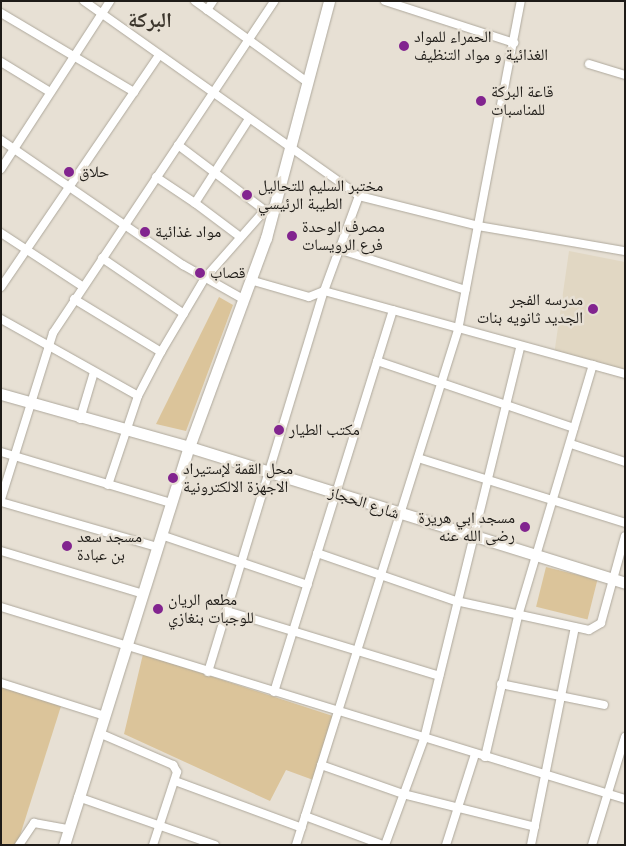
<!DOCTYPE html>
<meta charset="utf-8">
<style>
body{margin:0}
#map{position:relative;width:626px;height:846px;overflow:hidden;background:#e7e0d4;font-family:"Space Grotesk","Noto Naskh Arabic",sans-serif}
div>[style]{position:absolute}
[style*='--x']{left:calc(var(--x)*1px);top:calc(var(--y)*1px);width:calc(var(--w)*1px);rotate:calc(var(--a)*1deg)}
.built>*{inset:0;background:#e1d7c3}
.green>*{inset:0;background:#dbc49a;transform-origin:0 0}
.roads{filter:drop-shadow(0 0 1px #aea89c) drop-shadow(0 0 1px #aea89c)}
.street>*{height:8px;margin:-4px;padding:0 4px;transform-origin:4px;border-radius:4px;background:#fff}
.secondary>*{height:11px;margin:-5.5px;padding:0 5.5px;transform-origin:5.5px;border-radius:5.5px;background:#fff}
.dots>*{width:14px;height:14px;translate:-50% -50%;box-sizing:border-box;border:2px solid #e7e0d4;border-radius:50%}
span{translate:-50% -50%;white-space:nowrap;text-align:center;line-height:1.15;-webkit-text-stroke:5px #e7e0d4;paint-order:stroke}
.poi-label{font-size:16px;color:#1e1b17}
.left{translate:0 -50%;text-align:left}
.right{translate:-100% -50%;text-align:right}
.street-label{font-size:16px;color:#1e1b17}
.district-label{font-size:21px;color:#3b352c;font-weight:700}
.frame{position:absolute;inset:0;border:2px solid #1e1b17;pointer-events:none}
</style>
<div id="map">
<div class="built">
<div style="clip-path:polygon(569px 251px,625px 262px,625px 374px,554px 355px)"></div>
</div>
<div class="green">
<div style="clip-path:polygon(219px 297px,233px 305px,186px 431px,156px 424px)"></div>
<div style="left:546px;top:567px;width:53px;height:41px;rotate:14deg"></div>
<div style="clip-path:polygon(143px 654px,339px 718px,316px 781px,286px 770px,270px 801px,124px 734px)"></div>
<div style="clip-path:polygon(1px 683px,62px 703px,17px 845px,1px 845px)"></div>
</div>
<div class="roads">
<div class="street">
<div style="--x:84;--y:1;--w:337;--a:35.3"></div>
<div style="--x:359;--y:196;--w:123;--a:14.1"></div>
<div style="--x:478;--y:226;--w:149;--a:9.7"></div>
<div style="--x:195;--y:1;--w:137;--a:35.8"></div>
<div style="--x:385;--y:1;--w:136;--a:18"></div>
<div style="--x:207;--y:10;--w:11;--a:-56"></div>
<div style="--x:1;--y:13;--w:155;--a:30.7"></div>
<div style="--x:1;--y:62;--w:57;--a:31.5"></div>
<div style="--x:589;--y:64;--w:38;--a:17"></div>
<div style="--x:1;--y:140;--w:221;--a:34.5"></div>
<div style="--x:183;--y:265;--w:69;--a:29.5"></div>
<div style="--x:178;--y:145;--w:111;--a:37"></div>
<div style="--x:1;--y:169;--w:200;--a:-57"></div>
<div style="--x:156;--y:177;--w:47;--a:33.7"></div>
<div style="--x:1;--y:233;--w:97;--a:33.2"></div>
<div style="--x:239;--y:236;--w:55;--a:-143.1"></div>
<div style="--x:195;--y:203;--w:100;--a:-57.3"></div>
<div style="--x:338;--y:249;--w:134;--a:17.8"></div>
<div style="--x:102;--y:258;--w:99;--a:34.3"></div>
<div style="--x:250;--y:280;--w:61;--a:16.1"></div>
<div style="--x:309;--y:297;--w:16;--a:-22"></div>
<div style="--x:324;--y:291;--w:312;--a:15.4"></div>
<div style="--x:1;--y:287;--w:281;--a:-55.7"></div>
<div style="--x:74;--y:299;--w:102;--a:31.3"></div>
<div style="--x:1;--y:319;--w:157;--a:29.3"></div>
<div style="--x:377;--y:361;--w:208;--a:18.8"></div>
<div style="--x:80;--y:419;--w:49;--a:-73.4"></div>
<div style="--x:571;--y:444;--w:57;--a:18.4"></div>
<div style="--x:1;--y:452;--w:177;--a:16.7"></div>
<div style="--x:418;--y:458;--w:217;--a:17.4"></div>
<div style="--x:108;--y:485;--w:94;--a:-71.4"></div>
<div style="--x:138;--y:396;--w:50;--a:-62.4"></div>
<div style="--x:161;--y:352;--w:86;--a:-59.3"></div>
<div style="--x:205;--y:278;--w:91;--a:-48.6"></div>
<div style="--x:1;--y:499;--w:174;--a:-72.6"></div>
<div style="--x:53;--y:333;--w:399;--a:-56.3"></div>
<div style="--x:1;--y:502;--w:162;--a:16.1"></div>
<div style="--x:161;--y:535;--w:155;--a:18.8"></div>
<div style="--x:1;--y:551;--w:148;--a:16.8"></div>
<div style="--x:317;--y:553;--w:147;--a:19.1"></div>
<div style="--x:456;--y:601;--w:136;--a:12.3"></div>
<div style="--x:589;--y:630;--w:14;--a:-30"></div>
<div style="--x:601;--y:623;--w:90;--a:-74.6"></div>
<div style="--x:1;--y:607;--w:653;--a:17.1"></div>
<div style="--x:227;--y:611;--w:222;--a:17"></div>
<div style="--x:208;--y:672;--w:398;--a:-73.1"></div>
<div style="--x:324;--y:291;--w:101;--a:-69.8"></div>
<div style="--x:1;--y:683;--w:109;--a:17.6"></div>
<div style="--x:501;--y:684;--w:105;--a:11.5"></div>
<div style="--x:274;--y:692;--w:400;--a:-72.7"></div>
<div style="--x:99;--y:733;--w:81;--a:23.4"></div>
<div style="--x:173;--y:765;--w:8;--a:60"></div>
<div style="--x:177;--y:772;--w:77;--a:108.2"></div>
<div style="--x:485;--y:757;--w:145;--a:-76.8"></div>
<div style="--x:518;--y:616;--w:262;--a:-73.4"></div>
<div style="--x:321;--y:765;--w:87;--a:19.5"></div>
<div style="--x:403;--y:794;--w:136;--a:14"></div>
<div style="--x:175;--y:781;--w:135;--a:20.3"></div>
<div style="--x:78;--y:797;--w:145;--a:19.3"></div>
<div style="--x:305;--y:816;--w:83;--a:20.4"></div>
<div style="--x:19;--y:845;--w:27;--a:-56"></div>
<div style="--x:34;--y:823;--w:35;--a:10"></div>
<div style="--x:296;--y:845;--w:540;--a:-72.54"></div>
<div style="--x:458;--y:330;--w:335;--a:-79.2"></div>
<div style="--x:385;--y:845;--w:113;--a:-69.8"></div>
<div style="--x:424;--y:739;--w:403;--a:-76.2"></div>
<div style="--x:446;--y:845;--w:96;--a:-72.3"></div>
<div style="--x:531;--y:845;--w:222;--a:-78.6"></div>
<div style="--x:592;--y:845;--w:113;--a:-73"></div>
</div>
<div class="secondary">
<div style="--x:1;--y:394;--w:195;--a:15.7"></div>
<div style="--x:189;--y:447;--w:457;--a:17.3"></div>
<div style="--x:64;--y:845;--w:417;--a:-72.6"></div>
<div style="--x:189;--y:447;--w:223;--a:-69.8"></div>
<div style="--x:266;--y:238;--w:245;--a:-75.1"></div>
</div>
</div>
<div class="dots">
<div style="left:404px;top:46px;background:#82248f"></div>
<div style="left:481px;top:101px;background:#82248f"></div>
<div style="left:69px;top:172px;background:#82248f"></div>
<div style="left:247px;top:195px;background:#82248f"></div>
<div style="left:145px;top:232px;background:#82248f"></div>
<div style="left:292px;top:236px;background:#82248f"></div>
<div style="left:200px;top:273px;background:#82248f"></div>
<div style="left:593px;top:309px;background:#82248f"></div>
<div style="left:279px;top:430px;background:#82248f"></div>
<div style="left:173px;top:478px;background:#82248f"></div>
<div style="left:525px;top:527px;background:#82248f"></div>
<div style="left:67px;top:546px;background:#82248f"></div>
<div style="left:158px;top:609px;background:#82248f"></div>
</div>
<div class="poi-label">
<span class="left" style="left:414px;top:46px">الحمراء للمواد<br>الغذائية و مواد التنظيف</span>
<span class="left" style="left:491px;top:101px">قاعة البركة<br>للمناسبات</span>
<span class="left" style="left:79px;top:172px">حلاق</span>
<span class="left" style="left:258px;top:195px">مختبر السليم للتحاليل<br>الطيبة الرئيسي</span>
<span class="left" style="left:302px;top:236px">مصرف الوحدة<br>فرع الرويسات</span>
<span class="left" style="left:155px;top:232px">مواد غذائية</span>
<span class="left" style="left:210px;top:273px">قصاب</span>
<span class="right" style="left:583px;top:309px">مدرسه الفجر<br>الجديد ثانويه بنات</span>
<span class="left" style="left:289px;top:430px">مكتب الطيار</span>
<span class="left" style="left:183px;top:478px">محل القمة لإستيراد<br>الاجهزة الالكترونية</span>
<span class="right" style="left:515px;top:527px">مسجد ابي هريرة<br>رضى الله عنه</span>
<span class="left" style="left:77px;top:546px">مسجد سعد<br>بن عبادة</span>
<span class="left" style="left:168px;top:609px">مطعم الريان<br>للوجبات بنغازي</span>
</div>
<div class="street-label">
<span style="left:364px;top:503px;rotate:18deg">شارع الحجاز</span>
</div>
<div class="district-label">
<span style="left:150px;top:20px">البركة</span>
</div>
<div class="frame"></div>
</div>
